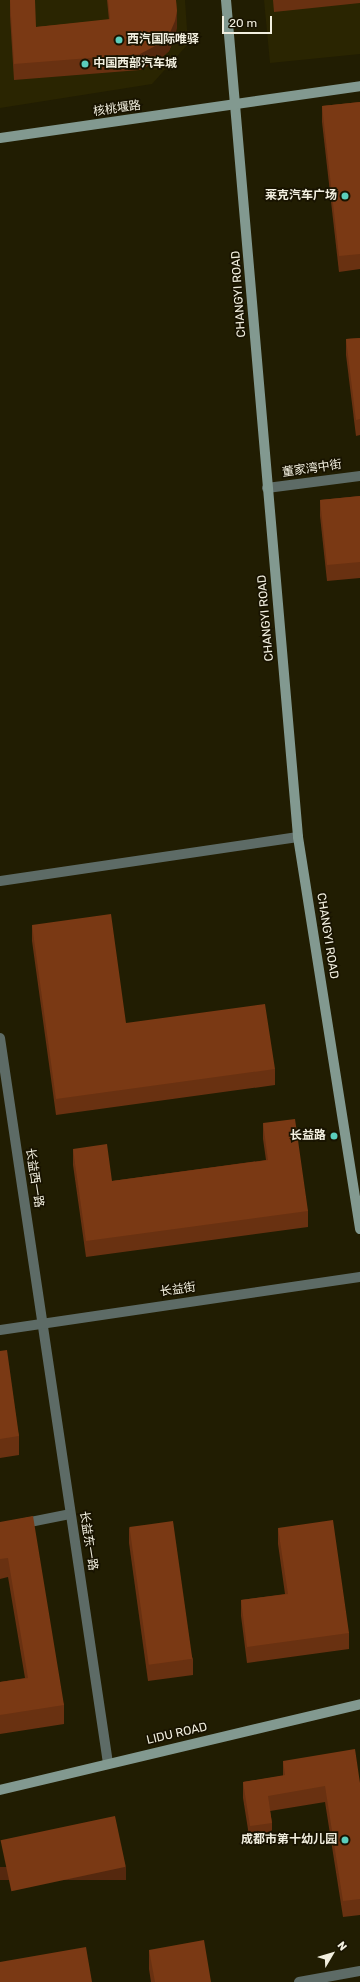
<!DOCTYPE html>
<meta charset="utf-8">
<style>
body{margin:0}
#map{position:relative;width:360px;height:1982px;overflow:hidden;background:#211d02;font-family:Rubik,"Noto Sans SC",sans-serif}
div>[style]{position:absolute}
[style*='--x']{left:calc(var(--x)*1px);top:calc(var(--y)*1px);width:calc(var(--w)*1px);rotate:calc(var(--a)*1deg)}
.built>*{inset:0;background:#2a2501}
.street>*{height:10px;margin:-5px;padding:0 5px;transform-origin:5px;border-radius:5px;background:#5d6b66}
.secondary>*{height:10px;margin:-5px;padding:0 5px;transform-origin:5px;border-radius:5px;background:#829990}
.wall>*{inset:0;background:#693111}
.shaded-wall>*{inset:0;background:#55280e;transform-origin:0 0}
.building>*{inset:0;background:#7a3914;transform-origin:0 0}
.dots>*{width:11px;height:11px;translate:-50% -50%;box-sizing:border-box;border:2px solid #181300;border-radius:50%}
span{translate:-50% -50%;white-space:nowrap;text-align:center;line-height:1.15;-webkit-text-stroke:3.5px #181300;paint-order:stroke}
.poi-label{font-size:12px;color:#f2efdf;font-weight:700}
.left{translate:0 -50%;text-align:left}
.right{translate:-100% -50%;text-align:right}
.street-label{font-size:12px;color:#f2efdf}
.north{position:absolute;left:312px;top:1934px;width:40px;height:40px;-webkit-text-stroke:3px #181300;paint-order:stroke;rotate:52deg;font-size:11px;font-weight:700;line-height:16px;text-align:center;color:#f2efdf}
.north::after{content:'';display:block;margin:auto;width:14px;height:18px;background:#f2efdf;clip-path:polygon(50% 0,100% 100%,50% 72%,0 100%)}
.scale{position:absolute;left:222px;top:16px;width:50px;height:18px;box-sizing:border-box;border:2px solid #f2efdf;border-top:0;padding-left:5px;font-size:12px;line-height:14px;white-space:nowrap;color:#f2efdf;-webkit-text-stroke:3px #181300;paint-order:stroke}
</style>
<div id="map">
<div class="built">
<div style="clip-path:polygon(0 0,185px 0,188px 44px,152px 84px,0 108px)"></div>
<div style="clip-path:polygon(264px 0,360px 0,360px 54px,270px 63px)"></div>
</div>
<div class="street">
<div style="--x:267;--y:488;--w:94;--a:-7.4"></div>
<div style="--x:0;--y:881;--w:301;--a:-8.4"></div>
<div style="--x:0;--y:1038;--w:733;--a:81.53"></div>
<div style="--x:0;--y:1330;--w:364;--a:-8.4"></div>
<div style="--x:0;--y:1528;--w:71;--a:-11.3"></div>
<div style="--x:299;--y:1982;--w:62;--a:-10.2"></div>
</div>
<div class="secondary">
<div style="--x:226;--y:0;--w:840;--a:85.08"></div>
<div style="--x:298;--y:837;--w:397;--a:81"></div>
<div style="--x:0;--y:138;--w:364;--a:-8.2"></div>
<div style="--x:0;--y:1790;--w:370;--a:-13.4"></div>
</div>
<div class="wall">
<div style="clip-path:polygon(10px 0,36px 27px,109px 20px,107px 0,176px 0,177px 26px,175px 37px,169px 51px,159px 60px,140px 70px,14px 80px,10px 16px)"></div>
<div style="clip-path:polygon(273px 0,360px 0,360px 3px,274px 12px)"></div>
<div style="clip-path:polygon(360px 102px,360px 269px,339px 272px,322px 122px,322px 106px)"></div>
<div style="clip-path:polygon(360px 338px,360px 435px,356px 436px,346px 355px,346px 339px)"></div>
<div style="clip-path:polygon(360px 496px,360px 578px,327px 581px,320px 516px,320px 500px)"></div>
<div style="clip-path:polygon(32px 925px,126px 1023px,275px 1069px,275px 1085px,56px 1115px,32px 941px)"></div>
<div style="clip-path:polygon(263px 1123px,308px 1211px,308px 1227px,86px 1257px,73px 1165px,73px 1149px,112px 1181px,266px 1160px,263px 1139px)"></div>
<div style="clip-path:polygon(0 1351px,19px 1436px,19px 1455px,0 1458px)"></div>
<div style="clip-path:polygon(0 1522px,64px 1705px,64px 1724px,0 1734px,0 1682px,25px 1678px,8px 1577px,0 1579px)"></div>
<div style="clip-path:polygon(129px 1527px,193px 1659px,193px 1675px,148px 1681px,129px 1543px)"></div>
<div style="clip-path:polygon(278px 1528px,349px 1633px,349px 1649px,247px 1663px,241px 1616px,241px 1600px,285px 1594px,278px 1544px)"></div>
<div style="clip-path:polygon(283px 1761px,360px 1783px,360px 1915px,343px 1917px,325px 1802px,270px 1811px,272px 1823px,272px 1838px,250px 1842px,243px 1798px,243px 1782px,283px 1776px)"></div>
<div style="clip-path:polygon(149px 1950px,211px 1982px,151px 1982px,149px 1969px)"></div>
</div>
<div class="shaded-wall">
<div style="clip-path:polygon(177px 11px,177px 26px,175px 37px,169px 51px,159px 60px,140px 70px,140px 54px)"></div>
<div style="left:126px;top:1867px;width:13px;height:129px;rotate:90deg"></div>
</div>
<div class="building">
<div style="clip-path:polygon(10px 0,35px 0,36px 27px,110px 19px,108px 0,176px 0,177px 11px,175px 21px,169px 35px,159px 44px,140px 54px,14px 64px)"></div>
<div style="clip-path:polygon(360px 102px,360px 254px,339px 256px,322px 106px)"></div>
<div style="clip-path:polygon(360px 338px,360px 419px,356px 420px,346px 339px)"></div>
<div style="clip-path:polygon(360px 496px,360px 562px,327px 565px,320px 500px)"></div>
<div style="clip-path:polygon(111px 914px,126px 1023px,265px 1004px,275px 1069px,56px 1099px,32px 925px)"></div>
<div style="clip-path:polygon(295px 1119px,308px 1211px,86px 1241px,73px 1149px,107px 1144px,112px 1181px,268px 1160px,263px 1123px)"></div>
<div style="clip-path:polygon(7px 1350px,19px 1436px,0 1439px,0 1351px)"></div>
<div style="clip-path:polygon(33px 1516px,64px 1705px,0 1715px,0 1682px,28px 1678px,8px 1558px,0 1559px,0 1522px)"></div>
<div style="clip-path:polygon(333px 1520px,349px 1633px,247px 1647px,241px 1600px,288px 1594px,278px 1528px)"></div>
<div style="left:173px;top:1521px;width:139px;height:44px;rotate:82deg"></div>
<div style="clip-path:polygon(355px 1749px,360px 1783px,360px 1899px,343px 1901px,325px 1786px,268px 1796px,272px 1823px,250px 1826px,243px 1782px,285px 1775px,283px 1761px)"></div>
<div style="left:115px;top:1816px;width:52px;height:117px;rotate:78deg"></div>
<div style="clip-path:polygon(204px 1940px,211px 1982px,155px 1982px,149px 1950px)"></div>
<div style="clip-path:polygon(86px 1947px,92px 1982px,0 1982px,0 1962px)"></div>
</div>
<div class="dots">
<div style="left:119px;top:40px;background:#5bcebc"></div>
<div style="left:85px;top:64px;background:#5bcebc"></div>
<div style="left:345px;top:196px;background:#5bcebc"></div>
<div style="left:334px;top:1136px;background:#5bcebc"></div>
<div style="left:345px;top:1840px;background:#5bcebc"></div>
</div>
<div class="poi-label">
<span class="left" style="left:127px;top:40px">西汽国际唯驿</span>
<span class="left" style="left:93px;top:64px">中国西部汽车城</span>
<span class="right" style="left:337px;top:196px">莱克汽车广场</span>
<span class="right" style="left:326px;top:1136px">长益路</span>
<span class="right" style="left:337px;top:1840px">成都市第十幼儿园</span>
</div>
<div class="street-label">
<span style="left:117px;top:109px;rotate:-8deg">核桃堰路</span>
<span style="left:239px;top:294px;rotate:-94deg">CHANGYI ROAD</span>
<span style="left:312px;top:469px;rotate:-8deg">董家湾中街</span>
<span style="left:266px;top:618px;rotate:-95deg">CHANGYI ROAD</span>
<span style="left:327px;top:936px;rotate:81deg">CHANGYI ROAD</span>
<span style="left:34px;top:1178px;rotate:81deg">长益西一路</span>
<span style="left:178px;top:1290px;rotate:-8deg">长益街</span>
<span style="left:88px;top:1541px;rotate:81deg">长益东一路</span>
<span style="left:177px;top:1734px;rotate:-13deg">LIDU ROAD</span>
</div>
<div class="north">N</div>
<div class="scale">20 m</div>
</div>
